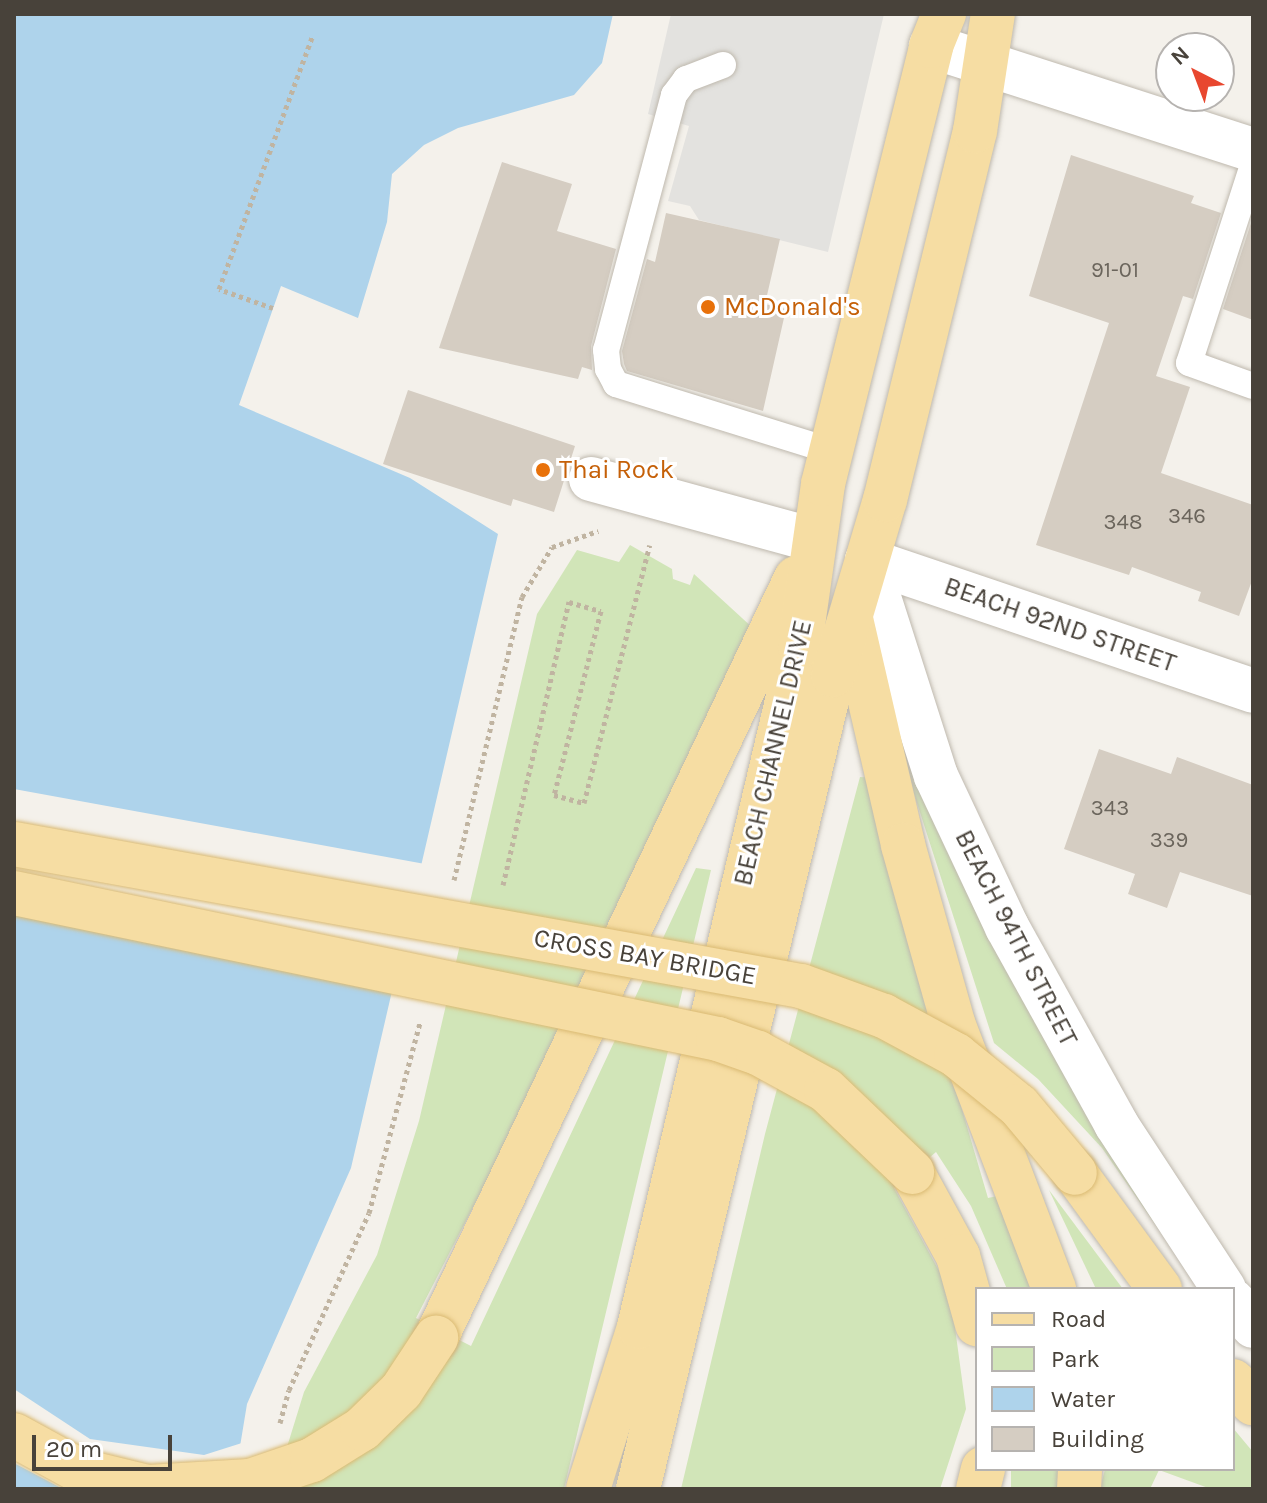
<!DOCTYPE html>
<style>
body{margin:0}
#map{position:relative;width:1267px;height:1503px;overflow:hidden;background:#f4f1eb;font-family:Karla,sans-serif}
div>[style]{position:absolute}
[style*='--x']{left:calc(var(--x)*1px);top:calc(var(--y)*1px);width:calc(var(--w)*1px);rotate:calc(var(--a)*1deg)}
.green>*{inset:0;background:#d1e5b8;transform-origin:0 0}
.parking>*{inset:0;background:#e3e2df}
.water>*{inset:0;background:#aed3eb}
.pier>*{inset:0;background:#f4f1eb}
.building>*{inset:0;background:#d5cdc2}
.path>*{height:5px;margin-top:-2.5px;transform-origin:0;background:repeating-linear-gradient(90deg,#c0b4a1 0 4px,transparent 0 8px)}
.roads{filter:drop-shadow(0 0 2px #bfb9ae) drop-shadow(0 0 2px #bfb9ae)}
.service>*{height:26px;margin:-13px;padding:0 13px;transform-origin:13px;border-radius:13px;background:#fff}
.minor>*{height:44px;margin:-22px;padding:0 22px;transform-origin:22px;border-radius:22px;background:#fff}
.primary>*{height:44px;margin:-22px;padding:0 22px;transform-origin:22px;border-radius:22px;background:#f6dda3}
.bridges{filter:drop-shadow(0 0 2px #daba73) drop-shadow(0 0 2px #daba73)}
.primary-bridge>*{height:44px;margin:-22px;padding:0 22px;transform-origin:22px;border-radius:22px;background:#f6dda3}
.dots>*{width:22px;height:22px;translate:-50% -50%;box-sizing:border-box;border:4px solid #fff;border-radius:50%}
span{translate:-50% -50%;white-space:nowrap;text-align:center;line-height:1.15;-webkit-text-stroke:6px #fff;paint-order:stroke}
.number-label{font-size:22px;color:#6b655c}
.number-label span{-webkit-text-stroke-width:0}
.food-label{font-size:26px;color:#c56008}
.left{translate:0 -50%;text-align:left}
.street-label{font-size:26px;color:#48423a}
.frame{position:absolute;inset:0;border:16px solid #48423a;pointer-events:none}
.legend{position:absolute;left:975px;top:1287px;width:260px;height:184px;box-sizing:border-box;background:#fff;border:2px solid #b6b3b0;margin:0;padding:10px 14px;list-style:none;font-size:24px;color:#48423a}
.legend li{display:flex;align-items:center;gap:16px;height:40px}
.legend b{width:40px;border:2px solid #b6b3b0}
.north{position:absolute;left:1155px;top:32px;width:80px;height:80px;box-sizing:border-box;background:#fff;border:2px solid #b6b3b0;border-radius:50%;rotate:318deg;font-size:22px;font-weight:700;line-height:32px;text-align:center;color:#48423a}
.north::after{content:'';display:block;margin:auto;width:28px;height:36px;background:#e8472f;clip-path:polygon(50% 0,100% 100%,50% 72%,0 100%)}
.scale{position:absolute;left:32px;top:1435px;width:140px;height:36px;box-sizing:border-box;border:4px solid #48423a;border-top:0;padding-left:10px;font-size:24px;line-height:28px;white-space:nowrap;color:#48423a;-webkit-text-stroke:6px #fff;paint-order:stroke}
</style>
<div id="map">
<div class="green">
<div style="clip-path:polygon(630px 545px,672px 569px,673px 579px,690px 585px,694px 574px,754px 629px,536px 1085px,416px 1318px,471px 1346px,696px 868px,711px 870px,564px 1489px,274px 1489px,304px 1392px,377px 1255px,419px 1121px,537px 614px,577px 550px,619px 562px)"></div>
<div style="clip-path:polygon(911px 743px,1200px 1289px,1102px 1148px,1038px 1079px,994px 1043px,900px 750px)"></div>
<div style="clip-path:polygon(860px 777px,876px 778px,897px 888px,988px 1198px,1002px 1195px,1032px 1289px,1007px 1289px,971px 1206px,936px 1152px,894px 1188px,950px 1291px,966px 1409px,940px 1489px,681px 1489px,765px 1134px)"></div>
<div style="clip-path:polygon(1049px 1190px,1123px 1289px,1096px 1289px)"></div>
<div style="clip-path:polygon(1233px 1428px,1253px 1452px,1253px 1489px,1211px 1489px,1159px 1470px,1150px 1489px,1100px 1489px,1105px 1469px,1233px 1469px)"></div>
<div style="left:1011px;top:1469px;width:48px;height:20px"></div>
</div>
<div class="parking">
<div style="clip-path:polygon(671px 14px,884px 14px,828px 252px,699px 220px,690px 206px,668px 201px,689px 126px,648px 114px)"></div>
</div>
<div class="water">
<div style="clip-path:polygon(14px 14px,613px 14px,602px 63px,574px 95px,458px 128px,424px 145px,392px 174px,387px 222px,358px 318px,281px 286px,239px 405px,410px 478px,498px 534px,351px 1168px,247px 1404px,233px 1489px,14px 1489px)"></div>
</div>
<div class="pier">
<div style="clip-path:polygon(14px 789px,425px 864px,395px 993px,14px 912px)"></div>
<div style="clip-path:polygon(14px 1389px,90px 1439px,204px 1455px,245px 1442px,237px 1489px,63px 1489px,14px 1463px)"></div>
</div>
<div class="building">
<div style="clip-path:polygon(1071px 155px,1194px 196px,1191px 203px,1221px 213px,1193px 299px,1183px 296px,1156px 376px,1190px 387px,1161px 473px,1253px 505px,1253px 578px,1239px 616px,1198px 601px,1201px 592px,1132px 567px,1129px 575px,1036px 545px,1109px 323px,1029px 296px)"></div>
<div style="clip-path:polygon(502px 162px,572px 184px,557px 231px,616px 249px,591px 346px,592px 370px,582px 367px,578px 379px,439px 348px)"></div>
<div style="clip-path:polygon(666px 213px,780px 239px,765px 304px,786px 309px,763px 411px,627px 371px,624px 364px,622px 351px,647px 259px,655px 262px)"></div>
<div style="clip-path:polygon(1251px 223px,1253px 224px,1253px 320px,1223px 309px)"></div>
<div style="clip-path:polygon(408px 390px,575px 446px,554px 512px,513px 499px,511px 506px,383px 464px)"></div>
<div style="clip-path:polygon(1099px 749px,1171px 774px,1177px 757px,1253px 785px,1253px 896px,1180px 872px,1167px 908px,1128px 894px,1135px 874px,1064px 849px)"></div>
</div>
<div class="path">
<div style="--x:273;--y:308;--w:57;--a:-160.6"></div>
<div style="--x:219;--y:289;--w:269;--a:-69.7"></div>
<div style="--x:454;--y:880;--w:291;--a:-76.5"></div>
<div style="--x:522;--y:597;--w:58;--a:-59"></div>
<div style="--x:552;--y:547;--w:49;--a:-19.2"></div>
<div style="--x:503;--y:885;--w:291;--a:-76.9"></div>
<div style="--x:569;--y:602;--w:33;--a:16"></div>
<div style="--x:601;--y:611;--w:190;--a:104.3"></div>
<div style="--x:554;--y:795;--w:31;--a:15"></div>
<div style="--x:584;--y:803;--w:266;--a:-75.7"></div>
<div style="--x:280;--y:1423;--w:34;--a:-75"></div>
<div style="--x:289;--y:1390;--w:194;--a:-65.7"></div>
<div style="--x:369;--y:1213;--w:198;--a:-75"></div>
</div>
<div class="roads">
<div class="service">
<div style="--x:723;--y:65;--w:40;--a:159"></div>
<div style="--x:686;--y:79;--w:20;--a:127"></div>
<div style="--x:674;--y:95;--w:264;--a:104.9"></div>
<div style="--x:606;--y:350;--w:19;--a:84"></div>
<div style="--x:608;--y:369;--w:17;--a:62"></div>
<div style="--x:616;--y:384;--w:225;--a:17.3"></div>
<div style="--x:1253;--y:165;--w:208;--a:107.9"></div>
<div style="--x:1189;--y:363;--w:68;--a:19.8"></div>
</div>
<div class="minor">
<div style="--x:931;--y:46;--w:338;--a:17.9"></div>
<div style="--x:591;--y:479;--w:231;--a:15.3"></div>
<div style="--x:867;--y:560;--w:227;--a:72.3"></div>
<div style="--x:936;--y:776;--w:167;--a:64.8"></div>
<div style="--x:1007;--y:927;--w:225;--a:61"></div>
<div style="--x:1116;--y:1124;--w:197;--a:56.8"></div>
<div style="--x:867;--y:560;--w:408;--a:18.7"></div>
<div style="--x:1233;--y:1301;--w:32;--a:51"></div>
</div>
<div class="primary">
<div style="--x:851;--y:619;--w:232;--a:77"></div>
<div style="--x:903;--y:845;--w:185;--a:74.3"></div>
<div style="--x:953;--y:1023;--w:285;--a:69.2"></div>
<div style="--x:912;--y:1172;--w:96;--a:61.3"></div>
<div style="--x:958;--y:1256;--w:71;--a:74.4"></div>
<div style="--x:1075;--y:1173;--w:144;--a:53.8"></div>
<div style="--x:436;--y:1338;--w:841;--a:-64.65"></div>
<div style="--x:1233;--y:1381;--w:30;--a:48"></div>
<div style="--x:588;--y:1489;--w:170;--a:-72.5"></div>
<div style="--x:639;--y:1327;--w:700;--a:-76.7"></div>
<div style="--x:800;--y:646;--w:164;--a:-81.9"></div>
<div style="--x:823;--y:484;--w:451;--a:-76.1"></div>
<div style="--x:931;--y:46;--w:35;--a:-68"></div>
<div style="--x:638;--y:1489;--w:837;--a:-76.53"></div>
<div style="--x:833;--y:675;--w:183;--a:-73.5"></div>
<div style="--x:885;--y:500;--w:380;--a:-76.3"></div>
<div style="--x:975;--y:131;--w:118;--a:-81.3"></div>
<div style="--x:978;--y:1489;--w:21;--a:-76"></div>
<div style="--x:1079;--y:1489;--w:20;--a:-87"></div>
</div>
</div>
<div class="bridges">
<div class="primary-bridge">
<div style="--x:14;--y:844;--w:800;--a:10.23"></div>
<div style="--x:801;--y:986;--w:88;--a:19.9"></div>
<div style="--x:884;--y:1016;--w:82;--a:28.4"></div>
<div style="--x:956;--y:1055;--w:81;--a:39"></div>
<div style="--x:1019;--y:1106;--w:87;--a:50.1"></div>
<div style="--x:14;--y:893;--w:719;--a:11.72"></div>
<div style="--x:718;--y:1039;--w:42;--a:19.3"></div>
<div style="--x:758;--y:1053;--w:77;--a:28.6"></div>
<div style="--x:826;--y:1090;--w:119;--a:43.6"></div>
<div style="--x:14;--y:1435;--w:73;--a:28.7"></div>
<div style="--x:78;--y:1470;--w:72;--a:13.7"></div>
<div style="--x:148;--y:1487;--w:102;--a:-3.4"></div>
<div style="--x:250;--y:1481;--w:65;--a:-18.7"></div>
<div style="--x:312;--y:1460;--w:59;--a:-31.8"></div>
<div style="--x:362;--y:1429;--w:54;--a:-44.3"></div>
<div style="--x:401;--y:1391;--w:64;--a:-56.6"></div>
</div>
</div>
<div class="dots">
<div style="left:708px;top:307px;background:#e8710a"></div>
<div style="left:543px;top:470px;background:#e8710a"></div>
</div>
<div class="number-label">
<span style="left:1115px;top:271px">91-01</span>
<span style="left:1187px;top:517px">346</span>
<span style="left:1123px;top:523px">348</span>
<span style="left:1110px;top:809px">343</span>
<span style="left:1169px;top:841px">339</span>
</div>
<div class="food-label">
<span class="left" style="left:724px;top:307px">McDonald's</span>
<span class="left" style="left:559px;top:470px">Thai Rock</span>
</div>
<div class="street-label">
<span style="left:1060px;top:625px;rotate:19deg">BEACH 92ND STREET</span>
<span style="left:773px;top:753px;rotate:-77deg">BEACH CHANNEL DRIVE</span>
<span style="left:1016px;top:938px;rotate:63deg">BEACH 94TH STREET</span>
<span style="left:645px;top:957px;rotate:10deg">CROSS BAY BRIDGE</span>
</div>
<div class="frame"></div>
<ul class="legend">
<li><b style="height:10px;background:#f6dda3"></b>Road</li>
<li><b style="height:22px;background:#d1e5b8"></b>Park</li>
<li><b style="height:22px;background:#aed3eb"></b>Water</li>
<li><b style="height:22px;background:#d5cdc2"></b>Building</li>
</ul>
<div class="north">N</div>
<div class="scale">20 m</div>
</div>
